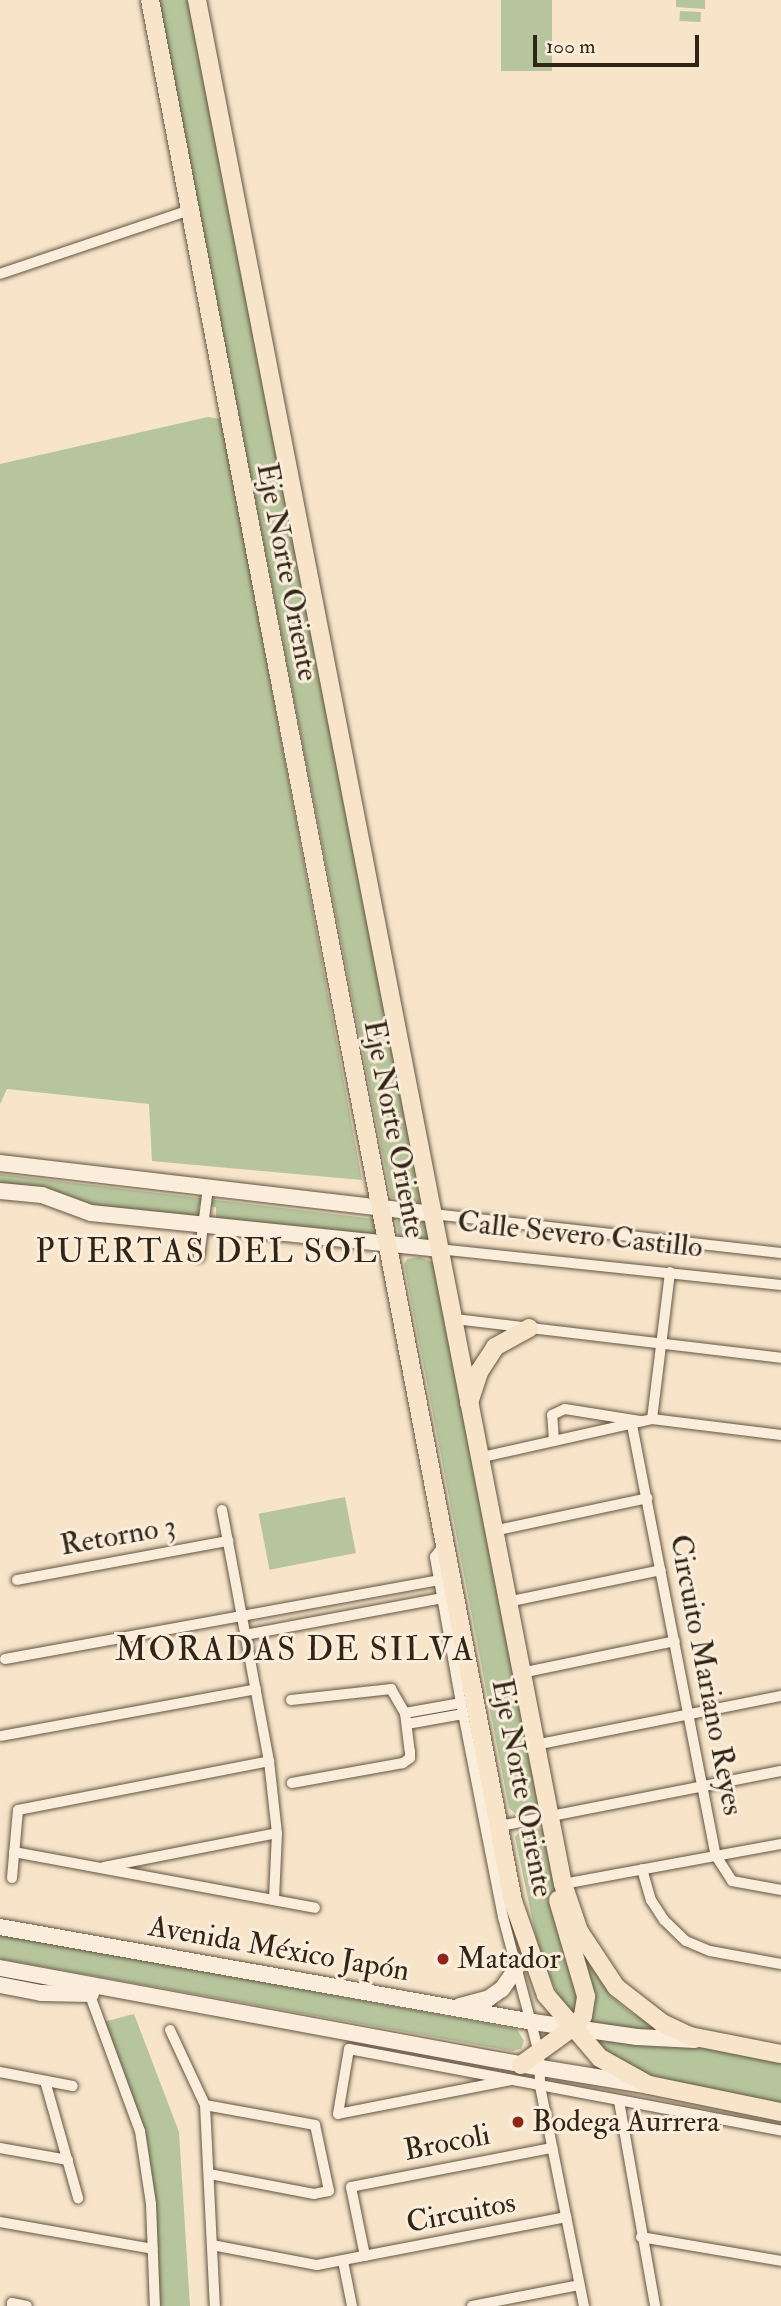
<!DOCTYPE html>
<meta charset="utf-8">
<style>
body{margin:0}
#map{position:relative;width:781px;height:2306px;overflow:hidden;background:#f7e4c9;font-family:"IM FELL Double Pica",serif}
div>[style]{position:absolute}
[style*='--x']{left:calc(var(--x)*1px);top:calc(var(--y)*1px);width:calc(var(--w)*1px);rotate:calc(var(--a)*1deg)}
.green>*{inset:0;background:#b6c59b;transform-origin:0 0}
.roads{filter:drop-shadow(0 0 2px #625542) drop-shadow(0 0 2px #625542)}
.street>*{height:10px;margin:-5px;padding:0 5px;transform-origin:5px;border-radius:5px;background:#faeddc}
.secondary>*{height:16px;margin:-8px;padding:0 8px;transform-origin:8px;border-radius:8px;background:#faeddc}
.primary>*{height:18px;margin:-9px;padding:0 9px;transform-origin:9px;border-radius:9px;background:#f7e4c9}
.dots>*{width:19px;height:19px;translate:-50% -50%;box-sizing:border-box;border:4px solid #faeddc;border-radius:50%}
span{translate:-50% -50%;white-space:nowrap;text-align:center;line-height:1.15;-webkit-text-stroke:6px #faeddc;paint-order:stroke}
.street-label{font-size:30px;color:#312515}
.poi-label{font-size:30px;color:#312515}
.left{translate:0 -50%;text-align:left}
.quarter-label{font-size:33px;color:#312515;letter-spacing:2px}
.scale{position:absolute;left:533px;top:35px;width:166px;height:32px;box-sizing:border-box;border:4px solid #312515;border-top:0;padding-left:9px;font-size:21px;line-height:24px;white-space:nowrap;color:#312515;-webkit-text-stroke:5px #faeddc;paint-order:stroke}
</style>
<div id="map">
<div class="green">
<div style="clip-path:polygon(158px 0,188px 0,195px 27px,422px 1199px,413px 1206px,391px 1197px)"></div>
<div style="left:501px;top:0;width:51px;height:71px"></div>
<div style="clip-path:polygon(676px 0,705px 0,705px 9px,676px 7px)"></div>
<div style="left:680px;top:11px;width:21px;height:10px;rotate:3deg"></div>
<div style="clip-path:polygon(208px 417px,222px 419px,362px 1180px,152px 1161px,149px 1104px,7px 1089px,0 1104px,0 464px)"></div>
<div style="clip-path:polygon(0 1174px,375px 1219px,377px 1239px,216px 1220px,216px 1207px,199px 1205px,199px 1218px,94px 1206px,0 1186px)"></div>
<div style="clip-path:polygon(399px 1218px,427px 1221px,429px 1241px,401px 1243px,396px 1223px)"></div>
<div style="clip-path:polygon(420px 1257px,435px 1263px,540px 1801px,538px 1807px,526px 1814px,516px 1814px,509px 1808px,404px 1264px,407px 1259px)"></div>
<div style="left:345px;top:1497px;width:57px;height:88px;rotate:79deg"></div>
<div style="clip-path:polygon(531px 1828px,542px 1829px,545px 1835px,572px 1939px,612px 1997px,629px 2011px,667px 2034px,781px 2061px,781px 2103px,654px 2077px,639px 2072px,598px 2045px,561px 2002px,539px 1951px,515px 1837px,521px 1830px)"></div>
<div style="clip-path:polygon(0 1934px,517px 2029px,524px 2041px,521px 2049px,512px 2051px,0 1959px)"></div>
<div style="clip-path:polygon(134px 2014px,179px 2132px,190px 2306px,160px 2306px,146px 2160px,103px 2022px)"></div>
</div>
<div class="roads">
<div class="street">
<div style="--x:0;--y:274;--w:200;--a:-18.6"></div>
<div style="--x:433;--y:1214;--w:350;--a:6.4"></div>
<div style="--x:438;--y:1249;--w:345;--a:6"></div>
<div style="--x:199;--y:1257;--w:70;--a:-82.6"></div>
<div style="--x:455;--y:1319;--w:328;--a:6.8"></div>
<div style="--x:652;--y:1419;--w:148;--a:-83"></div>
<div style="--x:632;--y:1425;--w:439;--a:79"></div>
<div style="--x:716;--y:1856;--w:30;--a:57"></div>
<div style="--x:732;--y:1881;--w:50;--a:10.4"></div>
<div style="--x:554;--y:1441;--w:26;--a:-94"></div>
<div style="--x:552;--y:1415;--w:14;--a:-25"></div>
<div style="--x:565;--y:1409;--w:76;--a:9.1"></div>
<div style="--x:478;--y:1458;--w:178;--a:-12.6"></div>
<div style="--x:652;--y:1419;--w:130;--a:7.1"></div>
<div style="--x:222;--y:1510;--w:255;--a:79.4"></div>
<div style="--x:269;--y:1761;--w:72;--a:83.7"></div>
<div style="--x:277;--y:1833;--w:67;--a:92.6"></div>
<div style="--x:493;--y:1531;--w:158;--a:-12"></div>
<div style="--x:445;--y:1544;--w:16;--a:128"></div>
<div style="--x:435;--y:1557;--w:148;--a:79.9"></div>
<div style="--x:461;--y:1703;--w:218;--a:78.9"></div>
<div style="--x:503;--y:1917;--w:141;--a:75.2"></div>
<div style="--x:539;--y:2053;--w:33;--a:88"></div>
<div style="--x:540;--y:2086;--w:224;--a:78.7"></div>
<div style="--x:17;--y:1580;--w:215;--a:-10.5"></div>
<div style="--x:507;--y:1602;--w:157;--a:-11.7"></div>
<div style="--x:245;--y:1635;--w:201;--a:-10.6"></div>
<div style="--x:5;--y:1659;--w:441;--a:-10.3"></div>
<div style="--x:521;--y:1673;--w:157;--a:-11.7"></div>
<div style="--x:291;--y:1700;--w:101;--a:-6.3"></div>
<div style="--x:391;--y:1689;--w:28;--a:60"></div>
<div style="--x:405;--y:1713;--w:38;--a:83"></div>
<div style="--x:410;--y:1751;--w:7;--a:90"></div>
<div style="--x:410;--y:1758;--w:9;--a:144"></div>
<div style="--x:403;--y:1763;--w:113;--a:169.8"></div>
<div style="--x:405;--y:1713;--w:57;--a:-10.1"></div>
<div style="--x:407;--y:1724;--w:57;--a:-10.1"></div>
<div style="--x:1;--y:1736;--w:259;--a:-10.4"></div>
<div style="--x:535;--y:1745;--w:251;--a:-11.3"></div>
<div style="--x:495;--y:1827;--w:291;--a:-11.1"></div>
<div style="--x:14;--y:1852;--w:306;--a:10.5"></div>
<div style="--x:104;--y:1867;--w:176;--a:-11.1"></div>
<div style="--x:642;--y:1869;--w:32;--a:74"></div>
<div style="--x:651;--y:1900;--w:24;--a:57"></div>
<div style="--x:664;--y:1920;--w:30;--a:44"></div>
<div style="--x:686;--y:1941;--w:26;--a:23"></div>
<div style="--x:710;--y:1951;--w:72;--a:10.4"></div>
<div style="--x:12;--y:1878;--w:68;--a:-85"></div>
<div style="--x:18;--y:1810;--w:256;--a:-11"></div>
<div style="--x:563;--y:1884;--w:222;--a:-10.4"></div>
<div style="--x:88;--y:1990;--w:150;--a:69.8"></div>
<div style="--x:140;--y:2131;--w:74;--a:81.4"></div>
<div style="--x:151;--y:2204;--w:102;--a:87.8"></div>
<div style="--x:170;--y:2030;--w:83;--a:65"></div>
<div style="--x:205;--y:2105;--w:201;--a:87.2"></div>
<div style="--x:0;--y:2072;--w:74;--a:10.9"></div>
<div style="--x:511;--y:2080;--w:176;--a:168.9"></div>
<div style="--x:338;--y:2114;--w:66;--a:-80.4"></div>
<div style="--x:349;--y:2049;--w:440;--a:10.7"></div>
<div style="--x:45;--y:2081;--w:122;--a:74.2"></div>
<div style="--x:619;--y:2101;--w:208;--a:80"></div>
<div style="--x:205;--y:2105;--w:112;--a:10.3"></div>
<div style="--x:315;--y:2125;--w:67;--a:78"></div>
<div style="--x:329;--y:2191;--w:15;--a:169"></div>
<div style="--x:314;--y:2194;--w:107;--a:-169.2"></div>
<div style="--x:0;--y:2148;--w:69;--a:10"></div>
<div style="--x:0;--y:2222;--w:155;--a:10"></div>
<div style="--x:641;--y:2237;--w:142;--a:9.7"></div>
<div style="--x:212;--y:2245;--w:107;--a:10.8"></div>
<div style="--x:317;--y:2265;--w:254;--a:-10.9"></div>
<div style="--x:365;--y:2256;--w:70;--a:-101.5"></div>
<div style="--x:351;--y:2187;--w:205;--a:-11"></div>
<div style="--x:343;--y:2261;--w:46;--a:78.7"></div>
<div style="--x:12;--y:2306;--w:3;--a:-90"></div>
<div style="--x:12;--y:2303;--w:15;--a:11"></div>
<div style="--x:472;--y:2306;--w:109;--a:-11.1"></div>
</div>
<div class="secondary">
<div style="--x:0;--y:1163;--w:436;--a:6.7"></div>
<div style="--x:0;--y:1191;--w:42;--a:5.4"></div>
<div style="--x:42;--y:1195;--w:52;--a:20.2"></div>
<div style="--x:91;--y:1213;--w:349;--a:5.9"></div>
<div style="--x:0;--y:1927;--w:541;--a:10.11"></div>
<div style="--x:533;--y:2022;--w:105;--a:8.2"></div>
<div style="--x:637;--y:2037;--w:58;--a:3"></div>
<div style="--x:0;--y:1968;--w:550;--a:10.47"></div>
<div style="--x:541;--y:2068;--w:105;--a:9.3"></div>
<div style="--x:0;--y:1985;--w:42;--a:11"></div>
<div style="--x:41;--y:1993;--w:50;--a:1.1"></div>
<div style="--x:460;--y:2006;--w:30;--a:-15"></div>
<div style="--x:489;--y:1998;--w:16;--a:-35"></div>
<div style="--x:502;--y:1989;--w:24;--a:-55"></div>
</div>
<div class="primary">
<div style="--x:150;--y:0;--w:1935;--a:79.19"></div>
<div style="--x:513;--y:1901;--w:100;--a:70.7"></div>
<div style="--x:546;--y:1995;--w:83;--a:49.4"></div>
<div style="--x:600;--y:2058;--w:56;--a:28.9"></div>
<div style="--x:649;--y:2085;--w:135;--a:11.6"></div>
<div style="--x:197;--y:0;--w:1919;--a:79.01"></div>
<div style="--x:563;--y:1884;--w:50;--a:71.2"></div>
<div style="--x:579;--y:1931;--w:67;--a:56.5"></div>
<div style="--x:616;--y:1987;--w:58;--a:38"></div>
<div style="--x:662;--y:2023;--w:31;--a:25"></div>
<div style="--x:690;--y:2036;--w:93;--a:11.2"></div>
<div style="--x:469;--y:1403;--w:33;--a:-72"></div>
<div style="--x:479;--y:1372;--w:30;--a:-57"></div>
<div style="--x:495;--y:1347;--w:39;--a:-29"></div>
<div style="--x:521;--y:2065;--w:63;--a:-36"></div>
<div style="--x:572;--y:2028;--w:16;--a:-47"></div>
<div style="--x:583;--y:2016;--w:20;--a:-81"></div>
<div style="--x:586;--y:1996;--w:100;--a:-106.3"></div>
</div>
</div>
<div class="dots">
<div style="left:443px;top:1959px;background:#8f2418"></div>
<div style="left:518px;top:2122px;background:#8f2418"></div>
</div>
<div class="street-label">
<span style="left:287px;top:572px;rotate:79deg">Eje Norte Oriente</span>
<span style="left:394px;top:1129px;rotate:79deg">Eje Norte Oriente</span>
<span style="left:580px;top:1235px;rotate:6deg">Calle Severo Castillo</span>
<span style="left:118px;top:1536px;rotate:-10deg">Retorno 3</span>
<span style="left:706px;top:1675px;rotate:79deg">Circuito Mariano Reyes</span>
<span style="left:522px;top:1788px;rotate:79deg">Eje Norte Oriente</span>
<span style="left:279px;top:1949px;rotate:10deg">Avenida México Japón</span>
<span style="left:447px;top:2143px;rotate:-11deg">Brocoli</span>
<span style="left:461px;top:2213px;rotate:-11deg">Circuitos</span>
</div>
<div class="poi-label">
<span class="left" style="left:457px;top:1959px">Matador</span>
<span class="left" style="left:532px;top:2122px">Bodega Aurrera</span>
</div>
<div class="quarter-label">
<span style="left:207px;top:1252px">PUERTAS DEL SOL</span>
<span style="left:295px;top:1650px">MORADAS DE SILVA</span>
</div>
<div class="scale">100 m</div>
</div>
